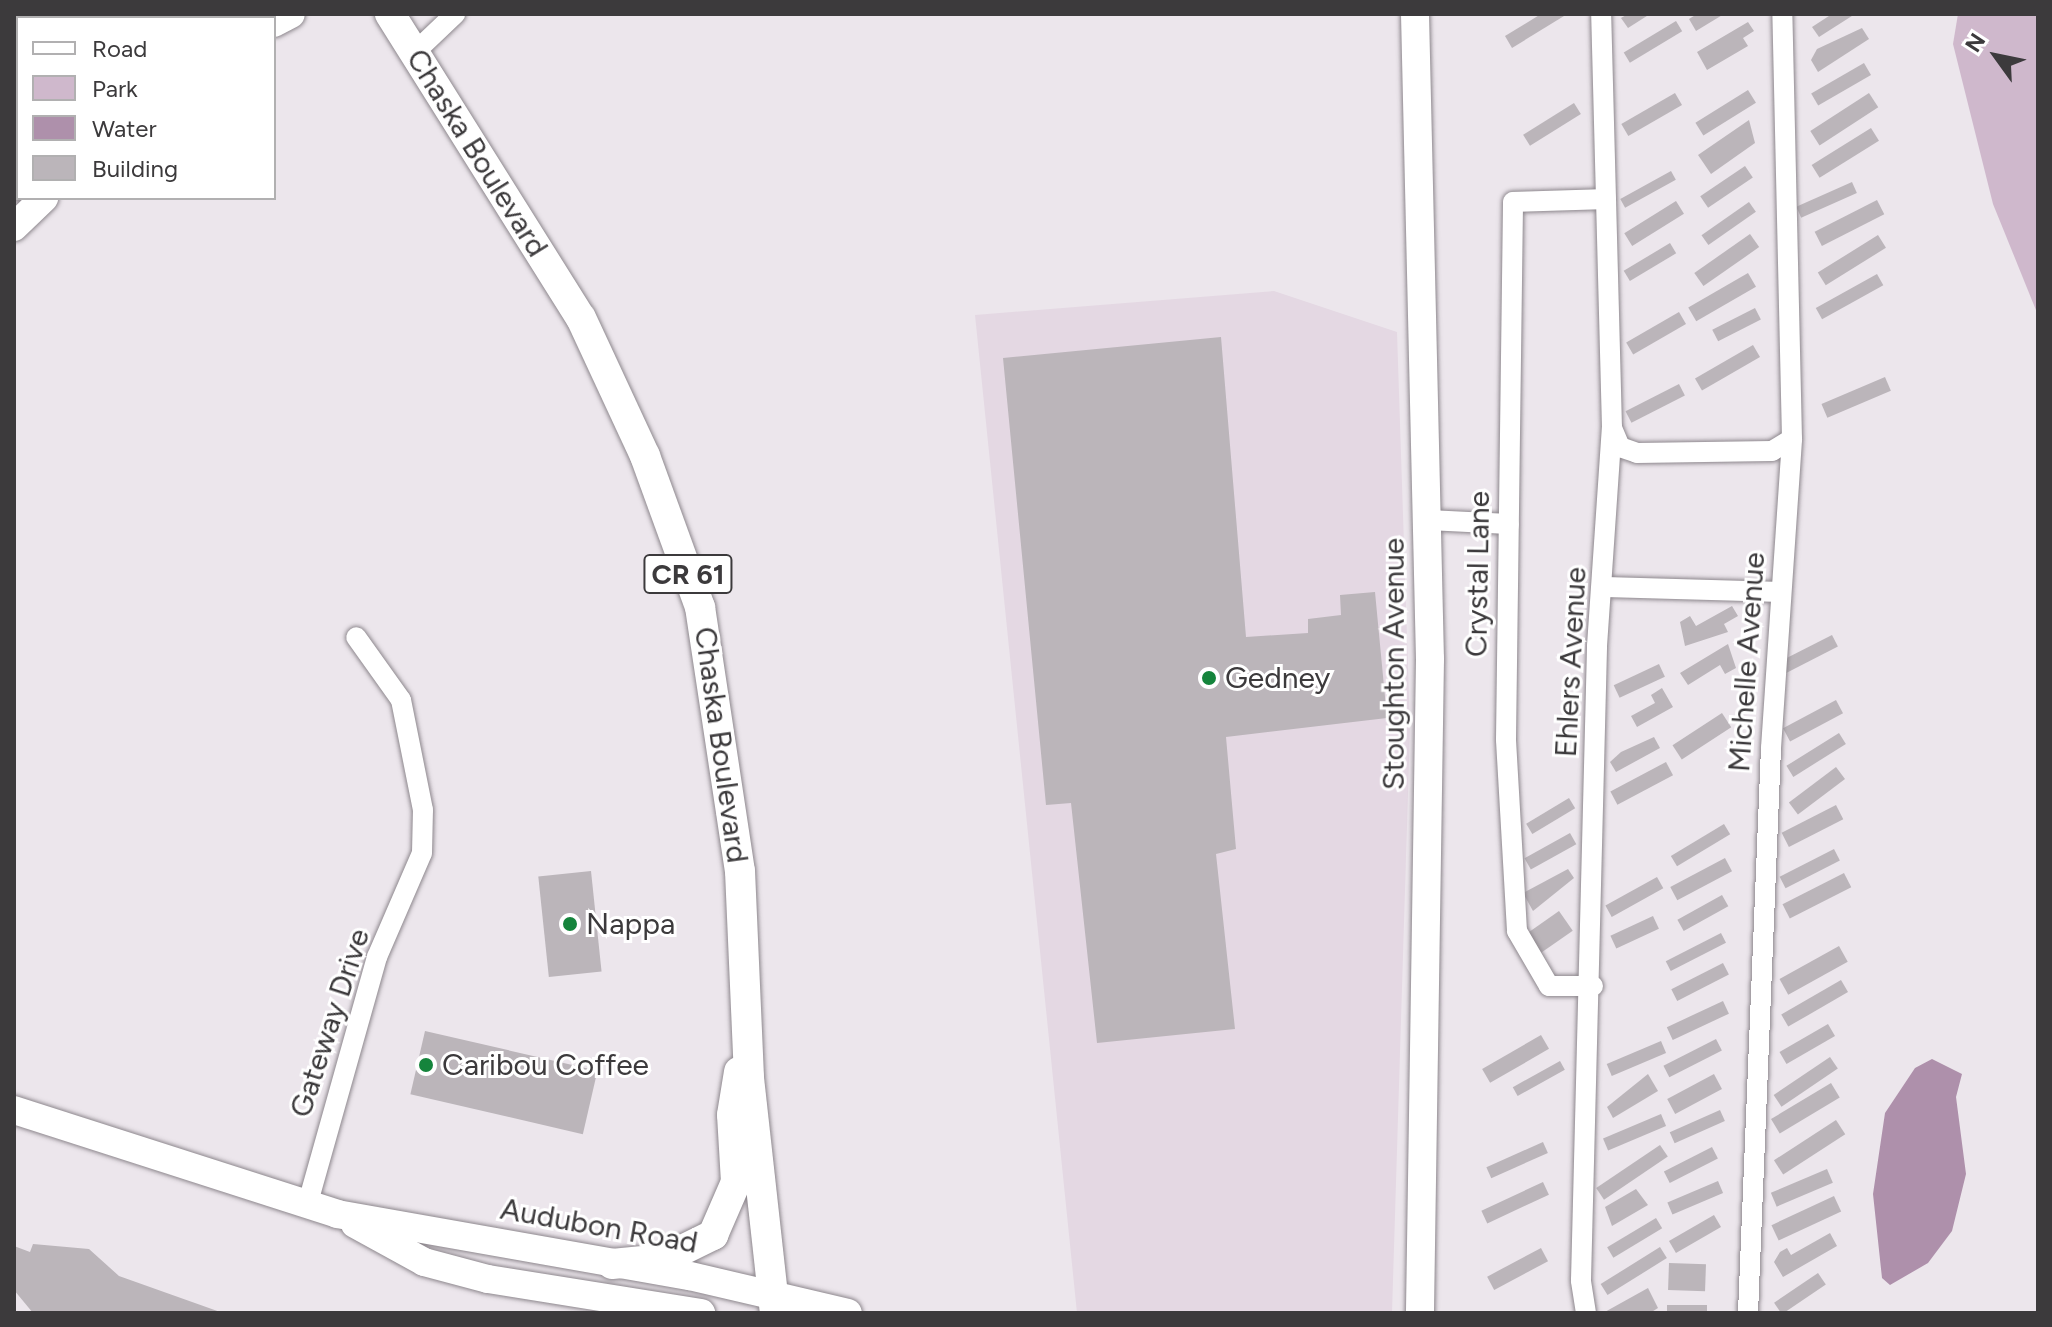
<!DOCTYPE html>
<style>
body{margin:0}
#map{position:relative;width:2052px;height:1327px;overflow:hidden;background:#ece6ec;font-family:Figtree,sans-serif}
div>[style]{position:absolute}
[style*='--x']{left:calc(var(--x)*1px);top:calc(var(--y)*1px);width:calc(var(--w)*1px);rotate:calc(var(--a)*1deg)}
.built>*{inset:0;background:#e4d8e3}
.green>*{inset:0;background:#cfb8cc}
.water>*{inset:0;background:#ae90ab}
.building>*{inset:0;background:#bbb5ba;transform-origin:0 0}
.roads{filter:drop-shadow(0 0 2px #8d878d) drop-shadow(0 0 2px #8d878d)}
.street>*{height:20px;margin:-10px;padding:0 10px;transform-origin:10px;border-radius:10px;background:#fff}
.secondary>*{height:28px;margin:-14px;padding:0 14px;transform-origin:14px;border-radius:14px;background:#fff}
.primary>*{height:30px;margin:-15px;padding:0 15px;transform-origin:15px;border-radius:15px;background:#fff}
.dots>*{width:22px;height:22px;translate:-50% -50%;box-sizing:border-box;border:4px solid #fff;border-radius:50%}
span{translate:-50% -50%;white-space:nowrap;text-align:center;line-height:1.15;-webkit-text-stroke:6px #fff;paint-order:stroke}
.shield-label span{padding:2px 6px;background:#fff;border:2px solid;border-radius:6px;-webkit-text-stroke-width:0}
.shield-label{font-size:28px;color:#3c3a3c;font-weight:700}
.street-label{font-size:30px;color:#3c3a3c}
.poi-label{font-size:30px;color:#3c3a3c}
.left{translate:0 -50%;text-align:left}
.frame{position:absolute;inset:0;border:16px solid #3c3a3c;pointer-events:none}
.legend{position:absolute;left:16px;top:16px;width:260px;height:184px;box-sizing:border-box;background:#fff;border:2px solid #b1b0b1;margin:0;padding:10px 14px;list-style:none;font-size:24px;color:#3c3a3c}
.legend li{display:flex;align-items:center;gap:16px;height:40px}
.legend b{width:40px;border:2px solid #b1b0b1}
.north{position:absolute;left:1956px;top:16px;width:80px;height:80px;-webkit-text-stroke:6px #fff;paint-order:stroke;rotate:303deg;font-size:22px;font-weight:700;line-height:32px;text-align:center;color:#3c3a3c}
.north::after{content:'';display:block;margin:auto;width:28px;height:36px;background:#3c3a3c;clip-path:polygon(50% 0,100% 100%,50% 72%,0 100%)}
</style>
<div id="map">
<div class="built">
<div style="clip-path:polygon(1274px 291px,1397px 332px,1410px 728px,1392px 1313px,1077px 1313px,975px 315px)"></div>
</div>
<div class="green">
<div style="clip-path:polygon(1958px 14px,2038px 14px,2038px 315px,1993px 204px,1953px 44px)"></div>
</div>
<div class="water">
<div style="clip-path:polygon(1932px 1059px,1962px 1074px,1956px 1097px,1966px 1174px,1952px 1231px,1928px 1263px,1890px 1285px,1882px 1278px,1873px 1194px,1885px 1113px,1915px 1068px)"></div>
</div>
<div class="building">
<div style="clip-path:polygon(1541px 14px,1564px 16px,1512px 48px,1505px 36px)"></div>
<div style="clip-path:polygon(1628px 14px,1650px 14px,1628px 28px,1621px 18px)"></div>
<div style="clip-path:polygon(1697px 14px,1724px 14px,1696px 31px,1689px 19px)"></div>
<div style="clip-path:polygon(1832px 14px,1855px 14px,1819px 37px,1812px 27px)"></div>
<div style="left:1676px;top:21px;width:12px;height:61px;rotate:59deg"></div>
<div style="clip-path:polygon(1748px 22px,1754px 31px,1743px 38px,1748px 46px,1707px 70px,1697px 52px)"></div>
<div style="clip-path:polygon(1862px 28px,1869px 39px,1818px 72px,1811px 60px,1817px 49px)"></div>
<div style="left:1864px;top:63px;width:14px;height:61px;rotate:60deg"></div>
<div style="left:1748px;top:90px;width:15px;height:62px;rotate:58deg"></div>
<div style="left:1675px;top:93px;width:14px;height:62px;rotate:60deg"></div>
<div style="left:1869px;top:93px;width:17px;height:70px;rotate:57deg"></div>
<div style="left:1574px;top:103px;width:13px;height:60px;rotate:58deg"></div>
<div style="clip-path:polygon(1749px 120px,1755px 143px,1711px 174px,1698px 155px)"></div>
<div style="left:1871px;top:128px;width:15px;height:70px;rotate:58deg"></div>
<div style="left:1745px;top:166px;width:14px;height:54px;rotate:56deg"></div>
<div style="left:1671px;top:171px;width:10px;height:58px;rotate:61deg"></div>
<div style="left:1852px;top:182px;width:12px;height:61px;rotate:66deg"></div>
<div style="left:1877px;top:200px;width:16px;height:70px;rotate:63deg"></div>
<div style="left:1676px;top:201px;width:15px;height:61px;rotate:58deg"></div>
<div style="left:1749px;top:202px;width:12px;height:58px;rotate:55deg"></div>
<div style="left:1750px;top:234px;width:16px;height:68px;rotate:55deg"></div>
<div style="left:1878px;top:235px;width:15px;height:71px;rotate:58deg"></div>
<div style="left:1670px;top:243px;width:12px;height:54px;rotate:59deg"></div>
<div style="left:1748px;top:273px;width:16px;height:69px;rotate:60deg"></div>
<div style="left:1877px;top:274px;width:13px;height:70px;rotate:61deg"></div>
<div style="left:1755px;top:308px;width:13px;height:48px;rotate:63deg"></div>
<div style="left:1679px;top:312px;width:14px;height:61px;rotate:60deg"></div>
<div style="clip-path:polygon(1221px 337px,1246px 637px,1308px 633px,1308px 619px,1341px 615px,1340px 595px,1375px 592px,1387px 718px,1226px 737px,1236px 849px,1216px 854px,1235px 1029px,1097px 1043px,1071px 803px,1046px 805px,1003px 358px)"></div>
<div style="left:1753px;top:345px;width:14px;height:67px;rotate:60deg"></div>
<div style="left:1885px;top:377px;width:15px;height:69px;rotate:67deg"></div>
<div style="left:1679px;top:384px;width:13px;height:60px;rotate:63deg"></div>
<div style="clip-path:polygon(1732px 606px,1738px 616px,1724px 624px,1728px 632px,1685px 646px,1680px 622px,1690px 616px,1696px 626px)"></div>
<div style="left:1832px;top:635px;width:13px;height:58px;rotate:63deg"></div>
<div style="clip-path:polygon(1728px 644px,1736px 668px,1725px 674px,1720px 665px,1688px 685px,1680px 673px)"></div>
<div style="left:1659px;top:664px;width:14px;height:50px;rotate:65deg"></div>
<div style="clip-path:polygon(1662px 688px,1673px 707px,1637px 727px,1631px 716px,1655px 703px,1651px 695px)"></div>
<div style="left:1836px;top:700px;width:15px;height:60px;rotate:62deg"></div>
<div style="left:1722px;top:713px;width:17px;height:59px;rotate:57deg"></div>
<div style="left:1839px;top:733px;width:13px;height:62px;rotate:58deg"></div>
<div style="clip-path:polygon(1654px 737px,1660px 748px,1616px 772px,1610px 762px,1621px 752px)"></div>
<div style="left:1666px;top:762px;width:15px;height:63px;rotate:62deg"></div>
<div style="left:1836px;top:767px;width:15px;height:59px;rotate:53deg"></div>
<div style="left:1569px;top:798px;width:12px;height:50px;rotate:59deg"></div>
<div style="left:1836px;top:805px;width:16px;height:61px;rotate:63deg"></div>
<div style="left:1724px;top:824px;width:12px;height:62px;rotate:59deg"></div>
<div style="left:1570px;top:833px;width:13px;height:52px;rotate:61deg"></div>
<div style="left:1834px;top:849px;width:13px;height:61px;rotate:63deg"></div>
<div style="left:1725px;top:858px;width:15px;height:62px;rotate:62deg"></div>
<div style="clip-path:polygon(1568px 869px,1574px 878px,1533px 911px,1523px 893px)"></div>
<div style="left:591px;top:871px;width:101px;height:53px;rotate:84deg"></div>
<div style="left:1844px;top:873px;width:16px;height:69px;rotate:63deg"></div>
<div style="left:1657px;top:877px;width:13px;height:59px;rotate:61deg"></div>
<div style="left:1722px;top:895px;width:13px;height:51px;rotate:61deg"></div>
<div style="left:1559px;top:911px;width:24px;height:40px;rotate:55deg"></div>
<div style="left:1653px;top:916px;width:14px;height:47px;rotate:65deg"></div>
<div style="left:1721px;top:933px;width:11px;height:62px;rotate:63deg"></div>
<div style="left:1839px;top:946px;width:18px;height:68px;rotate:61deg"></div>
<div style="left:1723px;top:963px;width:13px;height:58px;rotate:63deg"></div>
<div style="left:1841px;top:980px;width:14px;height:69px;rotate:60deg"></div>
<div style="left:1723px;top:1001px;width:14px;height:62px;rotate:65deg"></div>
<div style="left:1828px;top:1024px;width:14px;height:56px;rotate:60deg"></div>
<div style="left:425px;top:1031px;width:177px;height:65px;rotate:13deg"></div>
<div style="left:1541px;top:1035px;width:16px;height:68px;rotate:60deg"></div>
<div style="left:1716px;top:1039px;width:13px;height:59px;rotate:63deg"></div>
<div style="left:1661px;top:1041px;width:13px;height:59px;rotate:67deg"></div>
<div style="left:1830px;top:1057px;width:14px;height:68px;rotate:56deg"></div>
<div style="left:1560px;top:1061px;width:10px;height:54px;rotate:61deg"></div>
<div style="clip-path:polygon(1648px 1074px,1658px 1091px,1613px 1118px,1607px 1107px)"></div>
<div style="left:1714px;top:1074px;width:17px;height:53px;rotate:62deg"></div>
<div style="left:1831px;top:1083px;width:17px;height:70px;rotate:59deg"></div>
<div style="left:1720px;top:1110px;width:12px;height:55px;rotate:66deg"></div>
<div style="left:1661px;top:1114px;width:13px;height:63px;rotate:67deg"></div>
<div style="left:1836px;top:1120px;width:17px;height:74px;rotate:57deg"></div>
<div style="left:1543px;top:1142px;width:12px;height:62px;rotate:66deg"></div>
<div style="left:1660px;top:1145px;width:14px;height:77px;rotate:56deg"></div>
<div style="left:1712px;top:1147px;width:13px;height:54px;rotate:63deg"></div>
<div style="left:1827px;top:1169px;width:15px;height:61px;rotate:67deg"></div>
<div style="left:1718px;top:1181px;width:13px;height:55px;rotate:67deg"></div>
<div style="left:1543px;top:1182px;width:14px;height:68px;rotate:65deg"></div>
<div style="clip-path:polygon(1636px 1189px,1648px 1205px,1612px 1226px,1605px 1207px)"></div>
<div style="left:1834px;top:1196px;width:17px;height:69px;rotate:65deg"></div>
<div style="left:1714px;top:1215px;width:14px;height:52px;rotate:60deg"></div>
<div style="left:1656px;top:1218px;width:12px;height:57px;rotate:59deg"></div>
<div style="clip-path:polygon(1830px 1233px,1837px 1246px,1783px 1277px,1774px 1262px,1780px 1252px,1787px 1248px,1791px 1255px)"></div>
<div style="clip-path:polygon(33px 1244px,89px 1249px,119px 1276px,223px 1313px,33px 1313px,14px 1290px,14px 1246px,30px 1252px)"></div>
<div style="left:1660px;top:1247px;width:13px;height:70px;rotate:58deg"></div>
<div style="left:1541px;top:1248px;width:15px;height:61px;rotate:62deg"></div>
<div style="left:1669px;top:1263px;width:37px;height:27px;rotate:2deg"></div>
<div style="left:1818px;top:1273px;width:14px;height:53px;rotate:56deg"></div>
<div style="clip-path:polygon(1648px 1288px,1658px 1308px,1650px 1313px,1603px 1313px)"></div>
<div style="left:1667px;top:1305px;width:40px;height:8px"></div>
</div>
<div class="roads">
<div class="street">
<div style="--x:414;--y:53;--w:57;--a:-43.6"></div>
<div style="--x:1612;--y:428;--w:21;--a:67"></div>
<div style="--x:1620;--y:447;--w:18;--a:19"></div>
<div style="--x:1637;--y:453;--w:135;--a:-0.8"></div>
<div style="--x:1772;--y:451;--w:23;--a:-31"></div>
<div style="--x:1428;--y:520;--w:81;--a:2.8"></div>
<div style="--x:1606;--y:587;--w:175;--a:1.6"></div>
<div style="--x:1593;--y:986;--w:44;--a:180"></div>
<div style="--x:1549;--y:986;--w:64;--a:-120.2"></div>
<div style="--x:1517;--y:931;--w:192;--a:-93.3"></div>
<div style="--x:1506;--y:739;--w:537;--a:-89.25"></div>
<div style="--x:1513;--y:202;--w:93;--a:-1.8"></div>
<div style="--x:307;--y:1206;--w:259;--a:-74.3"></div>
<div style="--x:377;--y:957;--w:113;--a:-66.6"></div>
<div style="--x:422;--y:853;--w:43;--a:-88.7"></div>
<div style="--x:423;--y:810;--w:112;--a:-101.3"></div>
<div style="--x:401;--y:700;--w:77;--a:-125.5"></div>
<div style="--x:1586;--y:1313;--w:33;--a:-99"></div>
<div style="--x:1581;--y:1280;--w:634;--a:-88.55"></div>
<div style="--x:1597;--y:646;--w:219;--a:-86.1"></div>
<div style="--x:1612;--y:428;--w:414;--a:-91.5"></div>
<div style="--x:1748;--y:1313;--w:565;--a:-87.67"></div>
<div style="--x:1771;--y:748;--w:310;--a:-86.1"></div>
<div style="--x:1792;--y:439;--w:425;--a:-91.3"></div>
</div>
<div class="secondary">
<div style="--x:1415;--y:14;--w:645;--a:88.67"></div>
<div style="--x:1430;--y:659;--w:654;--a:90.88"></div>
<div style="--x:240;--y:18;--w:8;--a:-30"></div>
<div style="--x:274;--y:23;--w:19;--a:-28"></div>
<div style="--x:14;--y:186;--w:6;--a:-45"></div>
<div style="--x:14;--y:227;--w:42;--a:-44"></div>
<div style="--x:14;--y:1110;--w:339;--a:17.8"></div>
<div style="--x:337;--y:1214;--w:358;--a:10"></div>
<div style="--x:690;--y:1276;--w:162;--a:13.2"></div>
<div style="--x:355;--y:1224;--w:79;--a:28.8"></div>
<div style="--x:424;--y:1262;--w:66;--a:14.9"></div>
<div style="--x:488;--y:1279;--w:216;--a:9.1"></div>
</div>
<div class="primary">
<div style="--x:390;--y:14;--w:359;--a:57.9"></div>
<div style="--x:581;--y:318;--w:152;--a:65.1"></div>
<div style="--x:645;--y:456;--w:161;--a:70"></div>
<div style="--x:700;--y:607;--w:267;--a:81.4"></div>
<div style="--x:740;--y:871;--w:207;--a:87.5"></div>
<div style="--x:749;--y:1078;--w:236;--a:83.7"></div>
<div style="--x:612;--y:1264;--w:52;--a:-5.5"></div>
<div style="--x:664;--y:1259;--w:55;--a:-26.1"></div>
<div style="--x:713;--y:1235;--w:58;--a:-66.5"></div>
<div style="--x:736;--y:1182;--w:67;--a:-93.4"></div>
<div style="--x:732;--y:1115;--w:44;--a:-80.8"></div>
</div>
</div>
<div class="dots">
<div style="left:1209px;top:678px;background:#15843c"></div>
<div style="left:570px;top:924px;background:#15843c"></div>
<div style="left:426px;top:1065px;background:#15843c"></div>
</div>
<div class="shield-label">
<span style="left:688px;top:574px">CR 61</span>
</div>
<div class="street-label">
<span style="left:477px;top:153px;rotate:58deg">Chaska Boulevard</span>
<span style="left:1478px;top:574px;rotate:-89deg">Crystal Lane</span>
<span style="left:1571px;top:662px;rotate:-87deg">Ehlers Avenue</span>
<span style="left:1747px;top:662px;rotate:-86deg">Michelle Avenue</span>
<span style="left:1394px;top:664px;rotate:-90deg">Stoughton Avenue</span>
<span style="left:721px;top:745px;rotate:82deg">Chaska Boulevard</span>
<span style="left:330px;top:1023px;rotate:-72deg">Gateway Drive</span>
<span style="left:599px;top:1226px;rotate:10deg">Audubon Road</span>
</div>
<div class="poi-label">
<span class="left" style="left:1225px;top:678px">Gedney</span>
<span class="left" style="left:586px;top:924px">Nappa</span>
<span class="left" style="left:442px;top:1065px">Caribou Coffee</span>
</div>
<div class="frame"></div>
<ul class="legend">
<li><b style="height:10px;background:#fff"></b>Road</li>
<li><b style="height:22px;background:#cfb8cc"></b>Park</li>
<li><b style="height:22px;background:#ae90ab"></b>Water</li>
<li><b style="height:22px;background:#bbb5ba"></b>Building</li>
</ul>
<div class="north">N</div>
</div>
